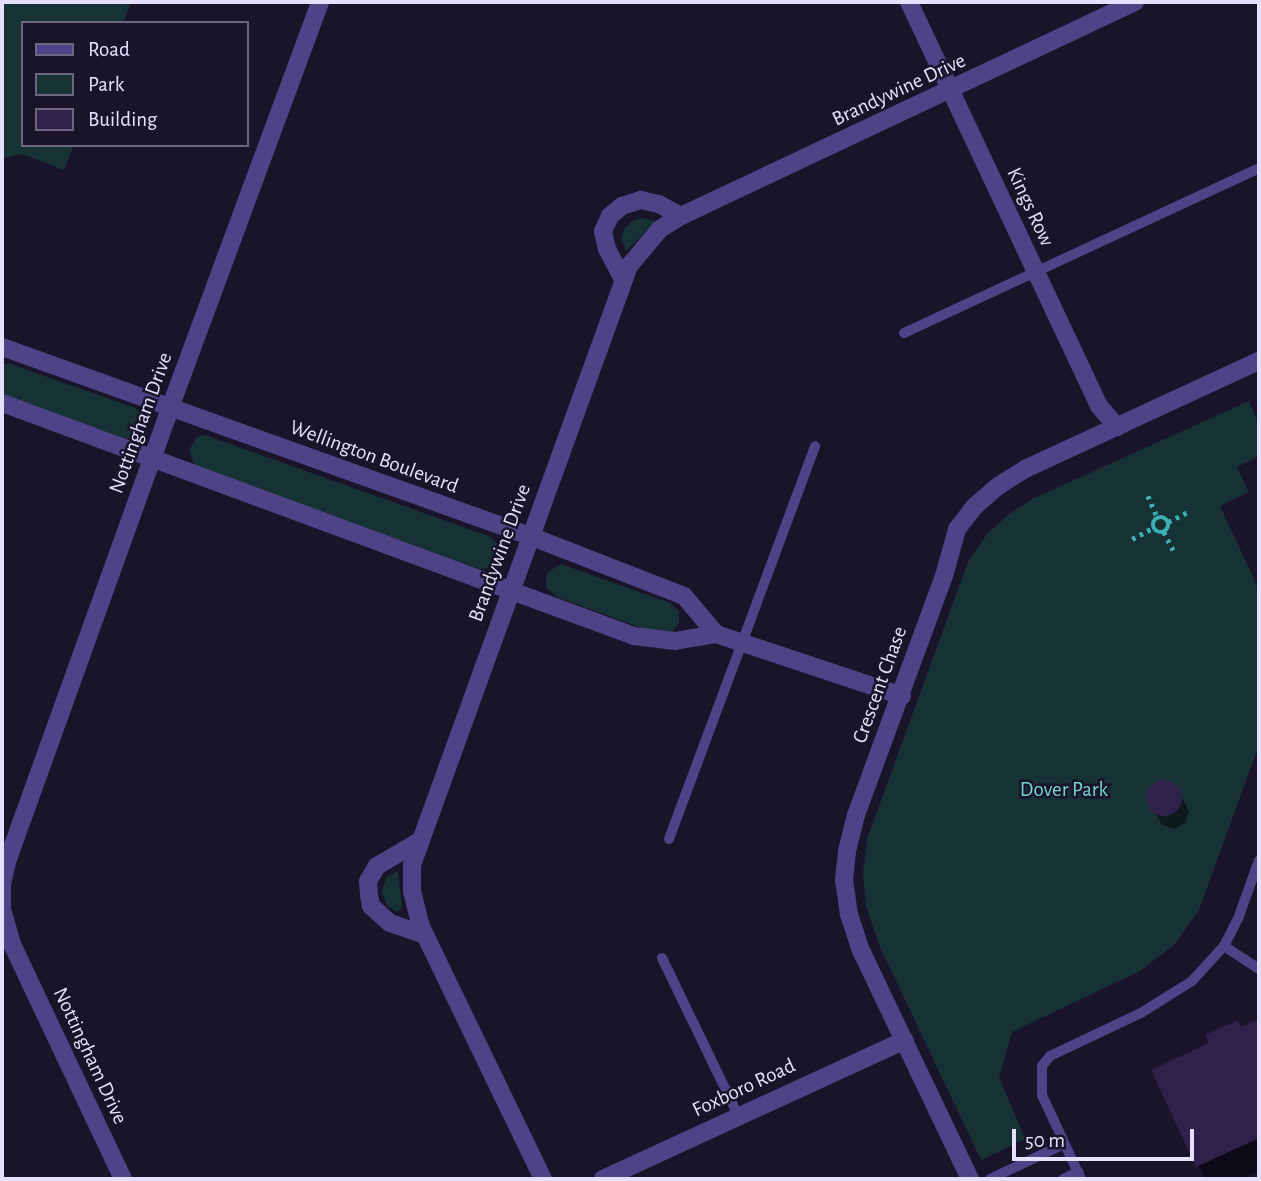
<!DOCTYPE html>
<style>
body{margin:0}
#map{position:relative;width:1261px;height:1181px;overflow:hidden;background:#1a142b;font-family:"Alegreya Sans",sans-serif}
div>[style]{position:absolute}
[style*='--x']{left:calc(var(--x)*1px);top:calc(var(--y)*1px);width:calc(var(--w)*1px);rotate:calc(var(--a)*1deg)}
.green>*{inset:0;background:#173235}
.shadow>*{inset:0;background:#0007}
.building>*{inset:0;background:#2e224a}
.round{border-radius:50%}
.path>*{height:4.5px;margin-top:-2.25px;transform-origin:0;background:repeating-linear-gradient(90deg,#3cafb5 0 3.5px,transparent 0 8.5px)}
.path>.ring{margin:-2.25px;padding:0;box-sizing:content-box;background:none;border:4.5px solid #3cafb5;border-radius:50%}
.lane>*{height:10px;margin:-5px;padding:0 5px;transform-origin:5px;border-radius:5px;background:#4d4386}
.street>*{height:18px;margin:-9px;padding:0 9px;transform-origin:9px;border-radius:9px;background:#4d4386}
span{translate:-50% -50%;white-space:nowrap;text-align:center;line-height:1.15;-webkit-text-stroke:5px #1a142b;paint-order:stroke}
.street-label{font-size:21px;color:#e7e0fc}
.park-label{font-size:21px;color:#71d8ca}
.frame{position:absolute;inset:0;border:4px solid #e7e0fc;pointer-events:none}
.legend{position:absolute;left:21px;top:21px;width:228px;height:126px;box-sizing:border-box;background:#1a142b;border:2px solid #6c667f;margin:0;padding:9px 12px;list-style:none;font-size:21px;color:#e7e0fc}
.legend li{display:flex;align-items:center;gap:14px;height:35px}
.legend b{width:35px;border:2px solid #6c667f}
.scale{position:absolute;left:1012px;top:1129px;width:182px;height:32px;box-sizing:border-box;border:4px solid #e7e0fc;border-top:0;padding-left:9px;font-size:21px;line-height:24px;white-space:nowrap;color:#e7e0fc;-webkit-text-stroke:5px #1a142b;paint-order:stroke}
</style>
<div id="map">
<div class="green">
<div style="clip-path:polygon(2px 2px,131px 2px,123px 23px,23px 23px,23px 145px,74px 145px,64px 170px,22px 154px,2px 158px)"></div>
<div style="clip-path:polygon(642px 218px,654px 221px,654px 224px,626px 251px,621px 239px,624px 229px,632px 221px)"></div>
<div style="clip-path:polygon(8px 363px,135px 408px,144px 416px,144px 428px,136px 438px,123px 439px,2px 395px,2px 365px)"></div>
<div style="clip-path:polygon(1249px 401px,1259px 424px,1259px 456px,1237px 467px,1249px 492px,1220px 506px,1259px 590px,1259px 745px,1199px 910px,1174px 945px,1140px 971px,1012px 1032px,999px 1077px,1025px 1139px,981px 1160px,880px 947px,866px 906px,863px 873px,867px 839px,968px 562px,987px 534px,1008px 515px,1032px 499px)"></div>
<div style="clip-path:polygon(205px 435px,491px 537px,500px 546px,500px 559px,491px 568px,479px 569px,201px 468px,194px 464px,189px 450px,197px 437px)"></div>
<div style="clip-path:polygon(561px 564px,670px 603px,679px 611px,679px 623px,671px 633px,658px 634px,557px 597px,546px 587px,546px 579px,548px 572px)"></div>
<div style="clip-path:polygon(398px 871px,402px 907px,398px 912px,388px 907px,382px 892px,386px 877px)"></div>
</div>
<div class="shadow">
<div style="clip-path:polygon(1163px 781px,1175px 784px,1189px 811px,1185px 823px,1174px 829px,1162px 825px,1147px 799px,1151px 786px)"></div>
<div style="clip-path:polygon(1259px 1021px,1259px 1171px,1241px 1179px,1205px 1179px,1153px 1070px)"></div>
</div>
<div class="building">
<div class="round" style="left:1146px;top:780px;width:36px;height:36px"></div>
<div style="clip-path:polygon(1259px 1019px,1259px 1138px,1196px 1167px,1151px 1070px,1209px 1043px,1205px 1035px,1238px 1020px,1241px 1027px)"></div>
</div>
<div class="path">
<div style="--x:1148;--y:496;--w:24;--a:66"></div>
<div class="ring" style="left:1153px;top:517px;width:11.5px;height:11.5px"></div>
<div style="--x:1168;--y:522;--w:25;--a:-27"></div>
<div style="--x:1164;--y:532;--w:25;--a:63"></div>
<div style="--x:1132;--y:539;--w:24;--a:-28"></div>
</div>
<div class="lane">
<div style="--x:904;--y:333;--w:391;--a:-24.9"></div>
<div style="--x:669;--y:839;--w:419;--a:-69.6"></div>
<div style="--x:1224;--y:946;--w:42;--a:33.3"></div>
<div style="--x:662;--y:958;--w:174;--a:64.2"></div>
<div style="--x:990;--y:1179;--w:82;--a:-25.3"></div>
<div style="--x:1063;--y:1179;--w:17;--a:-25"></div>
<div style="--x:1081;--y:1179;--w:93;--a:-114.9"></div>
<div style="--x:1042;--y:1095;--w:29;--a:-90"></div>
<div style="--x:1042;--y:1066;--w:13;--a:-51"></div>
<div style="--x:1050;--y:1056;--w:101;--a:-25.3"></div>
<div style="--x:1141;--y:1013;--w:60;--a:-32.1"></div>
<div style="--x:1192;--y:981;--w:47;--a:-47.6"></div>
<div style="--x:1224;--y:946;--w:34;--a:-63"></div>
<div style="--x:1239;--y:916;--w:59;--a:-70.3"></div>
</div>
<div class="street">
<div style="--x:909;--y:2;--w:446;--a:64.8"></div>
<div style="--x:1099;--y:406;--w:28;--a:49"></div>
<div style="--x:623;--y:279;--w:34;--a:-118"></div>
<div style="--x:607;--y:249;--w:18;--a:-103"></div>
<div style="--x:603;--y:231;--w:17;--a:-65"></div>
<div style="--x:610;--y:216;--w:16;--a:-40"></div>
<div style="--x:622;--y:206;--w:20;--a:-18"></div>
<div style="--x:641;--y:200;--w:18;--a:13"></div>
<div style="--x:659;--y:204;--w:25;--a:29"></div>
<div style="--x:2;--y:347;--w:561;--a:19.7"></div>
<div style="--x:530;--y:536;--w:165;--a:21.3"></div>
<div style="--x:684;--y:596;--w:50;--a:49.9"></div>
<div style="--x:2;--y:403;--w:674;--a:20.24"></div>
<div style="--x:634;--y:636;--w:41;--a:7"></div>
<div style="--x:675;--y:641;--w:42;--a:-9.7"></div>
<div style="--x:716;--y:634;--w:196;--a:18.4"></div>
<div style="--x:418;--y:842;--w:48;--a:149.7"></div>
<div style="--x:377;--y:866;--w:17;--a:121"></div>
<div style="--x:368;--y:881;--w:14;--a:86"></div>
<div style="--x:369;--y:895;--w:11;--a:80"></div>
<div style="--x:371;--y:906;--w:25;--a:42"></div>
<div style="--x:390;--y:923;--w:37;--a:19"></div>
<div style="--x:123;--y:1179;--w:260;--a:-115.3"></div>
<div style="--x:12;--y:944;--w:36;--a:-106"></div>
<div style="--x:2;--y:909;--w:25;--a:-90"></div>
<div style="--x:2;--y:884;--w:26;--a:-77"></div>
<div style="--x:8;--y:859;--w:479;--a:-70.2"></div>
<div style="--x:170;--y:408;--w:433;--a:-69.7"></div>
<div style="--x:543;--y:1179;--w:280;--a:-115.8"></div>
<div style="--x:421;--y:927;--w:36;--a:-104"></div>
<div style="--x:412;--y:892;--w:27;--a:-90"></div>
<div style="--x:412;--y:865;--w:637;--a:-70.09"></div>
<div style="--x:629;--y:266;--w:48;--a:-50"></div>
<div style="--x:660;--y:229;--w:25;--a:-32"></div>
<div style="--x:681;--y:216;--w:502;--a:-25.24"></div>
<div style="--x:603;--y:1179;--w:332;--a:-24.7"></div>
<div style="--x:970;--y:1179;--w:256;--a:-115.5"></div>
<div style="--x:860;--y:948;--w:35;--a:-108"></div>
<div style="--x:849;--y:915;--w:35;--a:-98"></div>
<div style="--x:844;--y:880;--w:29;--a:-84"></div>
<div style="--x:847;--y:851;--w:37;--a:-76"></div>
<div style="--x:856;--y:815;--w:255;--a:-69.8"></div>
<div style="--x:944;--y:576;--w:49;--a:-74.5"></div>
<div style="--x:957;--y:529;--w:29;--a:-52"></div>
<div style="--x:975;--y:506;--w:30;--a:-41"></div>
<div style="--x:998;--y:486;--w:32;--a:-32"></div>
<div style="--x:1025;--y:469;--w:258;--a:-24.8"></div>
</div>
<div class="street-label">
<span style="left:899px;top:90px;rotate:-25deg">Brandywine Drive</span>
<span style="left:1030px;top:207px;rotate:65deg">Kings Row</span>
<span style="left:141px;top:423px;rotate:-70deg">Nottingham Drive</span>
<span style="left:374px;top:457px;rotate:20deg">Wellington Boulevard</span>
<span style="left:500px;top:553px;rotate:-70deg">Brandywine Drive</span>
<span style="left:880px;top:685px;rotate:-70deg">Crescent Chase</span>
<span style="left:90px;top:1056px;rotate:65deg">Nottingham Drive</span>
<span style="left:744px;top:1088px;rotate:-25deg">Foxboro Road</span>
</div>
<div class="park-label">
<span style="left:1064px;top:790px">Dover Park</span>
</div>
<div class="frame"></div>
<ul class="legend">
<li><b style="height:9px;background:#4d4386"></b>Road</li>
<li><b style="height:19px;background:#173235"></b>Park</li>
<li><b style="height:19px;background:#2e224a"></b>Building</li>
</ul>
<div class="scale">50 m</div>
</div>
